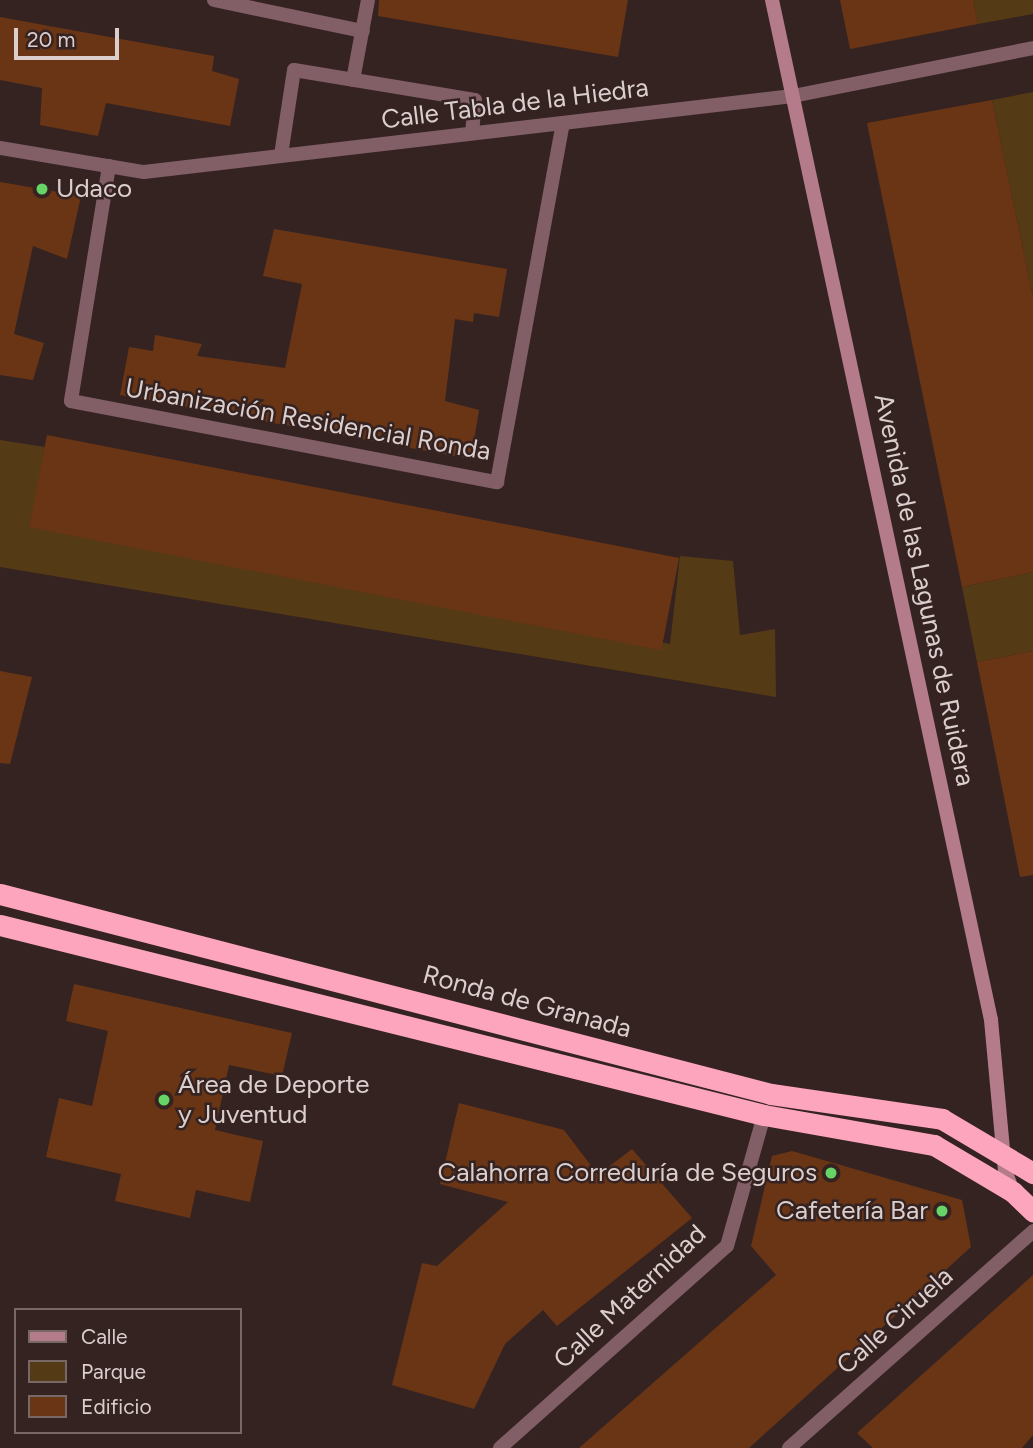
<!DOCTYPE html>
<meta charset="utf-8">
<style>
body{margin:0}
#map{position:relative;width:1033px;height:1448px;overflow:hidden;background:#352322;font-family:Figtree,sans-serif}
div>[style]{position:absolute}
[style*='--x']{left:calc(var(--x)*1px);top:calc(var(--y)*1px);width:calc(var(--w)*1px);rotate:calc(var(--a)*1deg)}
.green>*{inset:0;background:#543a15}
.building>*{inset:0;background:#6a3515;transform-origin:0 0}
.street>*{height:14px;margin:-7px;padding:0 7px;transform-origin:7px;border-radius:7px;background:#825e67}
.secondary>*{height:14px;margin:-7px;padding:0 7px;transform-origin:7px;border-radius:7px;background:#b47b8a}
.highway>*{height:21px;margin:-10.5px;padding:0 10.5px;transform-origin:10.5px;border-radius:10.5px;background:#fea5be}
.dots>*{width:19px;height:19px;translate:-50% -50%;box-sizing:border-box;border:4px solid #352322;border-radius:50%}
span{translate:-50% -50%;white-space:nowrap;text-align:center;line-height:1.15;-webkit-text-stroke:5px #352322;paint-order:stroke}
.street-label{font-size:26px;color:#dbcfce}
.poi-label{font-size:26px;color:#dbcfce}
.left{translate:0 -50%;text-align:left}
.right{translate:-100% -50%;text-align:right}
.legend{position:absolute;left:14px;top:1308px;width:228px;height:126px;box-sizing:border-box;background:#352322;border:2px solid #776867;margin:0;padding:9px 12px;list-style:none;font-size:21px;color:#dbcfce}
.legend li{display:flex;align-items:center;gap:14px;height:35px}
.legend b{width:35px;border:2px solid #776867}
.scale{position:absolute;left:14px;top:28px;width:105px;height:32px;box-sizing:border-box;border:4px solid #dbcfce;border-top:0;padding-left:9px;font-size:21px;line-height:24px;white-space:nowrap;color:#dbcfce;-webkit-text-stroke:5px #352322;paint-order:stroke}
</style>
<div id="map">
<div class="green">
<div style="clip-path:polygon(973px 0,1033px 0,1033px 14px,978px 24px)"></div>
<div style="clip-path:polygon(1033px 92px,1033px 297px,992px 100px)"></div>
<div style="clip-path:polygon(0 440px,45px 447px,30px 527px,670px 644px,680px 556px,733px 561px,740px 635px,775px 629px,776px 697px,0 567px)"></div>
<div style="clip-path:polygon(1033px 572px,1033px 651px,977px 662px,962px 587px)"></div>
</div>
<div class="building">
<div style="clip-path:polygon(379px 0,628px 0,618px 57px,378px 16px)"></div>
<div style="clip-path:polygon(840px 0,973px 0,978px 24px,850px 49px)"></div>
<div style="clip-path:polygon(0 17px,214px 56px,212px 71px,239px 79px,230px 126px,106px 103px,98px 136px,40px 125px,42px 88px,0 80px)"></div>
<div style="clip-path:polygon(992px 100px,1033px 297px,1033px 572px,962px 587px,867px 123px)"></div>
<div style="clip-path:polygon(0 182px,81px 196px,67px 259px,33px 246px,14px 334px,44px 343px,33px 380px,0 375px)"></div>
<div style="clip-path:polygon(274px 229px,507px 269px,499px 317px,474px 313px,473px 322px,455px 319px,445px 401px,479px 410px,471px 459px,120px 395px,129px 347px,153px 351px,155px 335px,202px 344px,197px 356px,285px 368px,302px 284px,263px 276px)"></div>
<div style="left:47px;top:435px;width:644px;height:94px;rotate:11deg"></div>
<div style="clip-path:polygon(1033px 651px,1033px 875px,1020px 877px,977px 662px)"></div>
<div style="clip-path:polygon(0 671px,32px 677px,10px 764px,0 763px)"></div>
<div style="clip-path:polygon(74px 984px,292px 1033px,282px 1076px,229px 1065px,215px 1130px,263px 1141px,250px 1202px,196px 1190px,190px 1218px,115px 1201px,121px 1174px,46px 1157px,59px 1098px,92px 1106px,108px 1031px,66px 1021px)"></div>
<div style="clip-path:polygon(459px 1103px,564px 1130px,598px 1175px,632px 1149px,692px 1218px,557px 1326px,543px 1310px,505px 1344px,474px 1409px,392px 1385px,422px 1263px,437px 1266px,508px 1202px,440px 1184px)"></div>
<div style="clip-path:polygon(792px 1151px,962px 1200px,971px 1247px,749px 1448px,579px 1448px,776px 1275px,751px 1246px,772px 1156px)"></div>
<div style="clip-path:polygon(1033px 1275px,1033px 1435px,1022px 1448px,873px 1448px,857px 1433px)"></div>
</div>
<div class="street">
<div style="--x:214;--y:0;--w:152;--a:11.8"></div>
<div style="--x:353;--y:80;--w:81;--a:-79.4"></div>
<div style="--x:0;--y:148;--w:146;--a:9.5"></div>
<div style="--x:144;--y:172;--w:653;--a:-6.68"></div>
<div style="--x:793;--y:96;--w:245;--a:-11.3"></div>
<div style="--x:281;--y:155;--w:86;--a:-81.3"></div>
<div style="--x:294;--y:70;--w:183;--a:9.4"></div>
<div style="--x:475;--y:100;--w:33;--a:95"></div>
<div style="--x:109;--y:166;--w:238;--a:99.2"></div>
<div style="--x:71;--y:401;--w:434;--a:10.8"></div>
<div style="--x:497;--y:482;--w:365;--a:-79.6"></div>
<div style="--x:500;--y:1448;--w:304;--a:-41.7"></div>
<div style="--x:727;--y:1246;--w:136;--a:-74.2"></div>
<div style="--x:789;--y:1448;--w:327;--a:-41.6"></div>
</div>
<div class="secondary">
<div style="--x:772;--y:0;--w:1043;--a:77.88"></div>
<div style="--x:991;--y:1020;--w:151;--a:84.7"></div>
<div style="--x:1005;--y:1170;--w:23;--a:70"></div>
</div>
<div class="highway">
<div style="--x:0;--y:894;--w:797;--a:14.54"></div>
<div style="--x:771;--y:1094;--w:173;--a:8.3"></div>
<div style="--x:942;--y:1119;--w:106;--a:30.7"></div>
<div style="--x:0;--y:925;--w:787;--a:13.97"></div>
<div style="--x:764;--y:1115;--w:173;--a:10"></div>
<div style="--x:934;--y:1145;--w:92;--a:30.7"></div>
<div style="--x:1013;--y:1192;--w:28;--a:44"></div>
</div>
<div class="dots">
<div style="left:42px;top:189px;background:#66d466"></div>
<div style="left:164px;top:1100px;background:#66d466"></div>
<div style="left:831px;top:1173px;background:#66d466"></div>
<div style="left:942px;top:1211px;background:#66d466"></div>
</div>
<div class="street-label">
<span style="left:515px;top:104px;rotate:-7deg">Calle Tabla de la Hiedra</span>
<span style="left:308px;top:420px;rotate:10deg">Urbanización Residencial Ronda</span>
<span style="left:924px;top:590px;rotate:78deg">Avenida de las Lagunas de Ruidera</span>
<span style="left:527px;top:1002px;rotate:15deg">Ronda de Granada</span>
<span style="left:630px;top:1297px;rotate:-43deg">Calle Maternidad</span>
<span style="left:895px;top:1321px;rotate:-42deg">Calle Ciruela</span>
</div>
<div class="poi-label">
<span class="left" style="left:56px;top:189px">Udaco</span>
<span class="left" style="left:178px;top:1100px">Área de Deporte<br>y Juventud</span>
<span class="right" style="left:817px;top:1173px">Calahorra Correduría de Seguros</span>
<span class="right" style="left:928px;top:1211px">Cafetería Bar</span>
</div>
<ul class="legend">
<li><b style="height:9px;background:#b47b8a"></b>Calle</li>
<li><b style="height:19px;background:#543a15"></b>Parque</li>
<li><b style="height:19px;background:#6a3515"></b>Edificio</li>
</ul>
<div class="scale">20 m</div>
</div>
